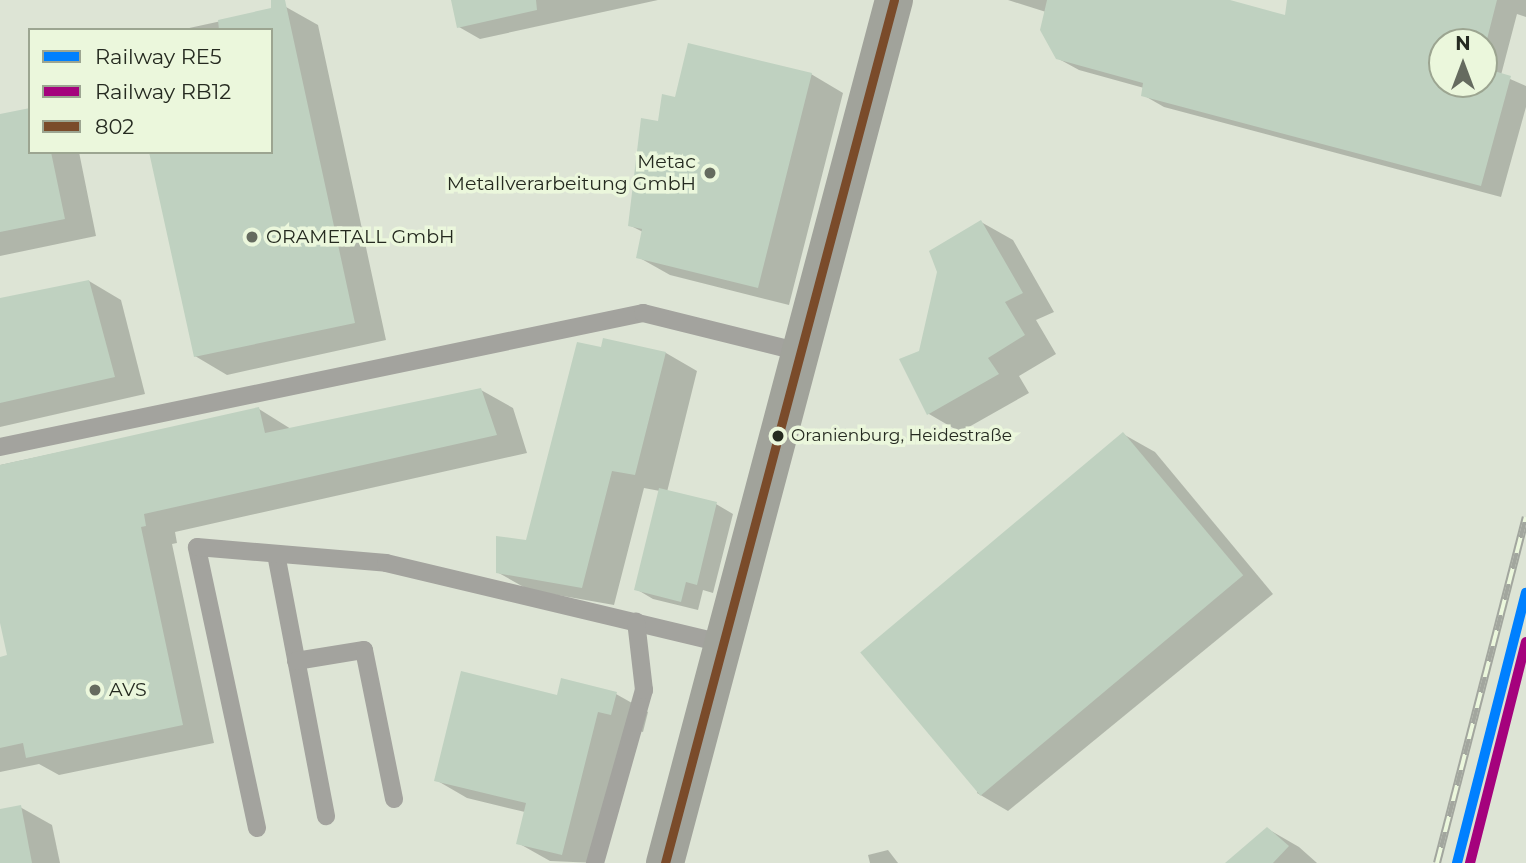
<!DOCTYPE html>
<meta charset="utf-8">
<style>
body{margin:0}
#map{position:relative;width:1526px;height:863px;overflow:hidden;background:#dde4d5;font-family:Montserrat,sans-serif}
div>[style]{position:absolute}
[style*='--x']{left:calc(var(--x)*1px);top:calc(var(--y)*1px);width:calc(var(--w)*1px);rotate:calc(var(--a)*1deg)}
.shadow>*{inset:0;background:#0003}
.building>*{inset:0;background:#bfd1c0;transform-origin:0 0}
.service>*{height:18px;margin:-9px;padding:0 9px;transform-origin:9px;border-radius:9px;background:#a3a39e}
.secondary>*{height:38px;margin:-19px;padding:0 19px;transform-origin:19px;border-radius:19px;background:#a1a39b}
.rail>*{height:8px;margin-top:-4px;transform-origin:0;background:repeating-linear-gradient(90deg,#ebf7dc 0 16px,#a2a69e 0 32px);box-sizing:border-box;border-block:2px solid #a2a69e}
.bus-1>*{height:9px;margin:-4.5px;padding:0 4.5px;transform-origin:4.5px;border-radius:4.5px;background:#7a4b2a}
.rail-1>*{height:10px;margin:-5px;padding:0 5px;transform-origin:5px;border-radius:5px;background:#0080ff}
.rail-2>*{height:10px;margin:-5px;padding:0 5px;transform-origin:5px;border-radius:5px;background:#a5027d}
.dots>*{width:19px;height:19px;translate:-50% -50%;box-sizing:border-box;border:4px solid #ebf7dc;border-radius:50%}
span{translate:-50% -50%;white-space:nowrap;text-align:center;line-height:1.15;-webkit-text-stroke:7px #ebf7dc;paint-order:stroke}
.bus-label{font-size:17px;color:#252a20}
.left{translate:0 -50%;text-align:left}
.poi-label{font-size:19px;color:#252a20}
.right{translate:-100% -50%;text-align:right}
.legend{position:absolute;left:28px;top:28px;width:245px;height:126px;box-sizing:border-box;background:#ebf7dc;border:2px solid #9ca591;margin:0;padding:9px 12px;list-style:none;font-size:21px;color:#252a20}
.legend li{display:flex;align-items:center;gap:14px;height:35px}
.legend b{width:35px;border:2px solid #9ca591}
.north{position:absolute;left:1428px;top:28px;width:70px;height:70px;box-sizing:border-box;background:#ebf7dc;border:2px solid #9ca591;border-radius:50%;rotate:0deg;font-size:19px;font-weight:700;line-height:28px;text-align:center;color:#252a20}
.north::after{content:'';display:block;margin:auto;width:24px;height:32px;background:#656b5f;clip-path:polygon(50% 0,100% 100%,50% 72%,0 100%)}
</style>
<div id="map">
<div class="shadow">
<div style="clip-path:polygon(453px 0,658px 0,480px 39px,459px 27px)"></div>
<div style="clip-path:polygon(evenodd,1008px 0,1223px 0,1319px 26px,1326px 0,1526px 0,1526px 17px,1517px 14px,1501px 75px,1526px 86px,1526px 107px,1501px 197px,1164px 107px,1143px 95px,1144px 88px,1079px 70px,1057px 58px,1046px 12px,1008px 0,1442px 42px,1484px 42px,1484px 84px,1442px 84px,1442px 42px)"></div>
<div style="clip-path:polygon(286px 7px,318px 25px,386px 340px,227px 375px,195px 356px,271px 152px,271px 30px,180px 30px)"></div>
<div style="clip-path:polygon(811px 74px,843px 93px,789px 305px,670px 275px,638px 257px,643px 232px,629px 225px,660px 123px)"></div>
<div style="clip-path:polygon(0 116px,30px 152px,79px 152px,96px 236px,0 256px)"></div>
<div style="clip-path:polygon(981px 222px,1013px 240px,1054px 312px,1036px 320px,1056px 354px,1019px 376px,1029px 393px,960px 432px,929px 414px,920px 352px)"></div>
<div style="clip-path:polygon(89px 281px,121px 300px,145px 394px,0 427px,0 299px)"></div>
<div style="clip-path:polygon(602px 349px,666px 353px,697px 371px,667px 492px,716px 504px,733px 514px,713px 593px,703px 590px,698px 610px,653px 599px,636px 589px,660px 491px,644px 488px,614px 605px,529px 590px,497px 572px,527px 542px)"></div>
<div style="clip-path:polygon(481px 390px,513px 408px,527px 453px,175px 532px,177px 543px,172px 544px,214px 743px,59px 775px,39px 764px,0 772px,0 659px,9px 657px,0 607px,0 465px,259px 409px,291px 429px)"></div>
<div style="clip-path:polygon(1123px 434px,1155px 452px,1273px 594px,1008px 811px,977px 793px)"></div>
<div style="clip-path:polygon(616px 694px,648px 712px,643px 732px,629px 729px,596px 863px,550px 861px,518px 843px,525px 812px,467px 798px,436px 780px,558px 697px)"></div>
<div style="clip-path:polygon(20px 807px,52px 825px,60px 863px,0 863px,0 811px)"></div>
<div style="clip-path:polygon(1268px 829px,1299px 847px,1317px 863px,1227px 863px)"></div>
<div style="clip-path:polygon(888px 850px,898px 863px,870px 863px,868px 855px)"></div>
</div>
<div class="building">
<div style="clip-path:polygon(271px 0,285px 0,355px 323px,194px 357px,149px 152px,271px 152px,271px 30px,219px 30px,218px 20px,271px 8px)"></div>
<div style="clip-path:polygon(451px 0,536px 0,537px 10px,457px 28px)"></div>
<div style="clip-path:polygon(1047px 0,1230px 0,1285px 15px,1287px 0,1497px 0,1484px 51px,1484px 42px,1442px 42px,1442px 84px,1484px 84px,1484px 68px,1511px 76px,1481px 186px,1141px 96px,1143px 83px,1056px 59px,1040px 30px)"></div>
<div style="clip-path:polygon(688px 43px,812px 73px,758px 288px,636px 258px,642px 229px,628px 226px,641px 118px,658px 121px,662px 94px,675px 97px)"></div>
<div style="clip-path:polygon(30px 108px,30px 152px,51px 152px,65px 219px,0 232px,0 114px)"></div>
<div style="clip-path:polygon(981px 220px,1023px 293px,1005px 302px,1025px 335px,988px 358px,999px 374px,927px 415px,899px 359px,919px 351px,937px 272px,929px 251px)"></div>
<div style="clip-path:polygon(89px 280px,115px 377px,0 403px,0 298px)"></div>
<div style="clip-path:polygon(603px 338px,666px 352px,635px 475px,612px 471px,582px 588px,496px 573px,496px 536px,526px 540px,577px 342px,601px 347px)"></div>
<div style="clip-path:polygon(481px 388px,497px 435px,144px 514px,146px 526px,141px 527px,183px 725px,26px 758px,23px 743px,0 748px,0 657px,7px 655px,0 623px,0 465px,259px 407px,265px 433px)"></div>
<div style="left:1123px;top:432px;width:187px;height:343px;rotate:50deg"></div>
<div style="clip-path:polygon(659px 488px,717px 502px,697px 585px,686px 582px,681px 602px,634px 590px)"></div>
<div style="clip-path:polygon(461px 671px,557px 695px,561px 678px,617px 692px,611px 715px,598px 712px,562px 855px,516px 844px,526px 803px,434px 781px)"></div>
<div style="clip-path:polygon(21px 805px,32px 863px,0 863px,0 809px)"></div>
<div style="clip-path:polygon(1267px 827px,1289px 846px,1273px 863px,1225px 863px)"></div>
</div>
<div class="service">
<div style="--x:0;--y:447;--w:657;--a:-11.77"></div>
<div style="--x:643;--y:313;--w:163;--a:13.9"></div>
<div style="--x:276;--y:554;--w:267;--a:79.2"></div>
<div style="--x:296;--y:661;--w:69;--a:-9.2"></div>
<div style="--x:364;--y:650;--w:152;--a:78.6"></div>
<div style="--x:257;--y:828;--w:287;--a:-102.1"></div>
<div style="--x:197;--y:547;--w:190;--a:4.8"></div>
<div style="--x:386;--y:563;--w:346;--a:13.4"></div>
<div style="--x:595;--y:863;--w:180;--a:-74.2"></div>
<div style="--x:644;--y:690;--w:69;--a:-96.6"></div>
</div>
<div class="secondary">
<div style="--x:665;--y:863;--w:893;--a:-75.14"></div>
</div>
<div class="rail">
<div style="--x:1437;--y:863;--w:357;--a:-75.6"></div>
</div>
<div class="bus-1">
<div style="--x:665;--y:863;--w:893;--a:-75.14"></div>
</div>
<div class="rail-1">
<div style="--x:1457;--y:863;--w:279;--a:-75.7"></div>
</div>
<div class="rail-2">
<div style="--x:1470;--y:863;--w:228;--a:-75.8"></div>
</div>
<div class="dots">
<div style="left:710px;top:173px;background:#656b5f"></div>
<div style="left:252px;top:237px;background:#656b5f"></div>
<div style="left:778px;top:436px;background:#252a20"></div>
<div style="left:95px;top:690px;background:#656b5f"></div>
</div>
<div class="bus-label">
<span class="left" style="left:791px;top:436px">Oranienburg, Heidestraße</span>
</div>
<div class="poi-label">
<span class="right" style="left:696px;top:173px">Metac<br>Metallverarbeitung GmbH</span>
<span class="left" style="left:266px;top:237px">ORAMETALL GmbH</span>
<span class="left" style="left:109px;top:690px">AVS</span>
</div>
<ul class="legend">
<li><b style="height:9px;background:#0080ff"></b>Railway RE5</li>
<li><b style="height:9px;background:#a5027d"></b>Railway RB12</li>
<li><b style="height:9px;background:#7a4b2a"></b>802</li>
</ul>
<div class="north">N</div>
</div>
